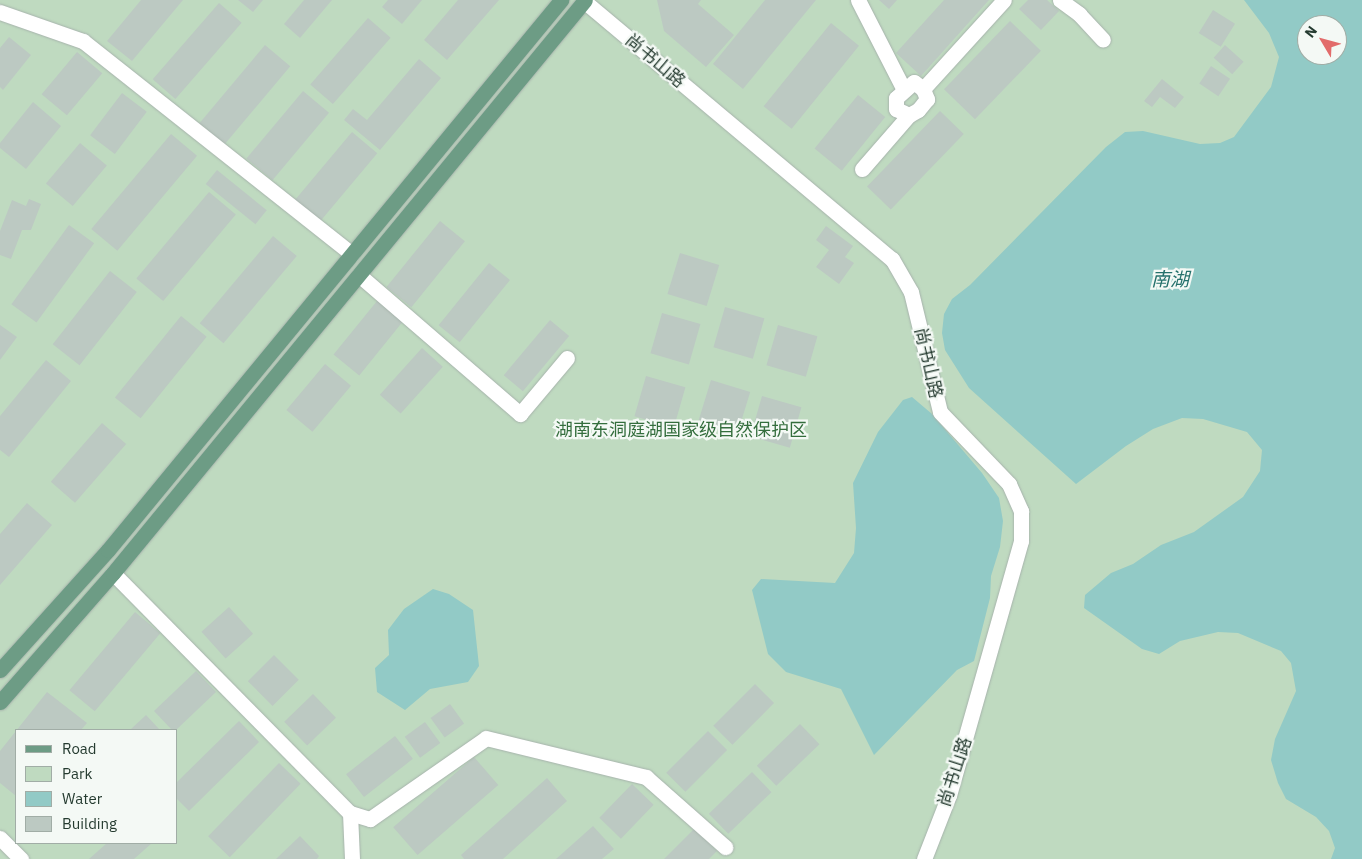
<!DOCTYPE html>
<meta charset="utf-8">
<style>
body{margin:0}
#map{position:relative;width:1362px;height:859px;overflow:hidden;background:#e4ece6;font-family:"IBM Plex Sans","Noto Sans SC",sans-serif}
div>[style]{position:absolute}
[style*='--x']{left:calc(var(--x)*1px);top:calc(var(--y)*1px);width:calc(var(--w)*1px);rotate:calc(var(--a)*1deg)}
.green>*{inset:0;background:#bfdac0}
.water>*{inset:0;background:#92cac6}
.building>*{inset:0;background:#bcc9c2;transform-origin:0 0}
.roads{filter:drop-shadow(0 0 1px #a7b3ac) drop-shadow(0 0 1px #a7b3ac)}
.minor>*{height:15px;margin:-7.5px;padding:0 7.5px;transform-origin:7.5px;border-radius:7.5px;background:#fff}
.tertiary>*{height:15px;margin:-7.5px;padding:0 7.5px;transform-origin:7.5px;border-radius:7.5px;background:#fff}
.primary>*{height:15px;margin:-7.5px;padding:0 7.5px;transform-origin:7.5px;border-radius:7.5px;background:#6d9c85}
span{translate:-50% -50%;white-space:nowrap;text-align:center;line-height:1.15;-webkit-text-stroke:4.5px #f4f9f5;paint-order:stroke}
.street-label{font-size:18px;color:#253b30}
.park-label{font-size:18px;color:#346e3d}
.water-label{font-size:19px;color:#26716c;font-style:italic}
.legend{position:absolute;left:15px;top:729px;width:162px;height:115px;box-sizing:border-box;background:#f4f9f5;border:1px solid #a1ada6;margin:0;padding:6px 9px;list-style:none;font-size:15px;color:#253b30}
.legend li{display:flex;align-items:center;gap:10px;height:25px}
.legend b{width:25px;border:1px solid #a1ada6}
.north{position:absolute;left:1297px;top:15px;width:50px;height:50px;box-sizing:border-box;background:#f4f9f5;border:1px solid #a1ada6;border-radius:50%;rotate:307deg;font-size:14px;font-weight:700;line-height:20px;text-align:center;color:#253b30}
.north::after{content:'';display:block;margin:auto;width:18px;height:22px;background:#e26c6b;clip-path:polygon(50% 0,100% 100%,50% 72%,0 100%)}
</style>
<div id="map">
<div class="green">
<div style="clip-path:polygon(evenodd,0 0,1362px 0,1362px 859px,0 859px,0 0,1307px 25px,1337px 25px,1337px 55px,1307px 55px,1307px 25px,0 0,16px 730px,176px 730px,176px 843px,16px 843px,16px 730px)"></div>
</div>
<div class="water">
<div style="clip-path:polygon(evenodd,1244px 0,1362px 0,1362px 859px,1331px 859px,1335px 848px,1329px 831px,1316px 817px,1286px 799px,1278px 783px,1271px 760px,1275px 739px,1296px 691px,1291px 663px,1281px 651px,1238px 633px,1218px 632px,1180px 641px,1159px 654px,1142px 649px,1084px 608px,1085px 595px,1111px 573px,1133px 564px,1161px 545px,1194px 532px,1243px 497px,1260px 471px,1262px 450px,1247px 432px,1203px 419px,1182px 418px,1153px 429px,1126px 446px,1076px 484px,969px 388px,945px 350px,942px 333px,944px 314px,952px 299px,970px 285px,1106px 147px,1125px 132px,1143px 131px,1200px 144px,1220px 143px,1234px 137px,1271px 87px,1279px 57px,1269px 33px,1244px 0,1307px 25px,1337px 25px,1337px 55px,1307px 55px,1307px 25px)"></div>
<div style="clip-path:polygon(912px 397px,932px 414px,982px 473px,999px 498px,1003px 521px,1000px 547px,991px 576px,990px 598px,974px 661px,957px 670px,874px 755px,841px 689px,786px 672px,768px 654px,752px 590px,761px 579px,835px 583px,854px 553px,856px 528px,853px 483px,878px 432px,903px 400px)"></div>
<div style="clip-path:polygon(433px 589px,449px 594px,473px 610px,479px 666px,468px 682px,430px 689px,405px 710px,377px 692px,375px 668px,389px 655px,388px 630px,404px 609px)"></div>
</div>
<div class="building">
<div style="clip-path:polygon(141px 0,183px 0,132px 61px,107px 41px)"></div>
<div style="clip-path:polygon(238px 0,263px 0,253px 12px)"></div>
<div style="clip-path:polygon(304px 0,332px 0,300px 38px,284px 24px)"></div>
<div style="clip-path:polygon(388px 0,422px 0,402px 24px,382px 7px)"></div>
<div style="clip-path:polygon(458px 0,499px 0,447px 60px,424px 40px)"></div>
<div style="clip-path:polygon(657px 0,701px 0,698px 4px,734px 35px,706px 67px,664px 31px)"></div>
<div style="clip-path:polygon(765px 0,816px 0,743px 89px,713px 64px)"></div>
<div style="clip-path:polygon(879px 0,897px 0,889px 9px)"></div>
<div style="clip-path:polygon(944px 0,989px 0,921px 76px,896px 53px)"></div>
<div style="clip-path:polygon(1028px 0,1047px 0,1059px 11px,1041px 30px,1019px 9px)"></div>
<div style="left:219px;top:3px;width:30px;height:101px;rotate:41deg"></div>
<div style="left:1213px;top:10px;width:26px;height:27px;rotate:32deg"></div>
<div style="left:368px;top:18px;width:30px;height:88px;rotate:41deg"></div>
<div style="left:1010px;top:21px;width:43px;height:95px;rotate:44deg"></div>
<div style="left:831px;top:23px;width:36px;height:107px;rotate:39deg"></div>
<div style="clip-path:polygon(9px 37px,31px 55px,3px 90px,0 87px,0 48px)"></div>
<div style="left:265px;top:45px;width:33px;height:102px;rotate:40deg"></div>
<div style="left:1225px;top:45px;width:25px;height:17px;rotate:42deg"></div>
<div style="left:77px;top:52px;width:33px;height:55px;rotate:40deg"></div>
<div style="clip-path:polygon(419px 59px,441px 78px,380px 150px,344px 120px,353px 109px,367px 120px)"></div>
<div style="left:1211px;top:66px;width:23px;height:21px;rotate:34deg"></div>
<div style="clip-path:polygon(1162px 79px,1184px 97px,1175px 108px,1160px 97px,1152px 107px,1144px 101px)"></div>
<div style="left:303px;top:91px;width:34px;height:88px;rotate:40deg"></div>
<div style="left:122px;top:93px;width:31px;height:53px;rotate:37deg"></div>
<div style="left:858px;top:95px;width:35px;height:69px;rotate:39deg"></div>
<div style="clip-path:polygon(33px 102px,61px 126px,26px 169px,0 148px,0 143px)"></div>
<div style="left:940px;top:111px;width:33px;height:105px;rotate:44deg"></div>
<div style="left:352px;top:132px;width:33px;height:90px;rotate:40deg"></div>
<div style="left:171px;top:134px;width:34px;height:124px;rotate:40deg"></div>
<div style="left:80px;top:143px;width:35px;height:53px;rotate:40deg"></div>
<div style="left:217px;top:170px;width:64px;height:18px;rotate:39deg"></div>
<div style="left:209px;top:192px;width:35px;height:113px;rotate:40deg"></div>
<div style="clip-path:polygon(29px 199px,41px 204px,31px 230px,22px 230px,11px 259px,0 255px,0 231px,12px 200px,26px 206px)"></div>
<div style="left:440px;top:221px;width:32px;height:85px;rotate:39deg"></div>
<div style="left:69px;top:225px;width:31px;height:98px;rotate:36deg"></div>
<div style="clip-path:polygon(826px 226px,853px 246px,845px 257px,854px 263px,839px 284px,816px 267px,829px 250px,816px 240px)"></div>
<div style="left:273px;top:236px;width:31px;height:114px;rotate:40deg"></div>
<div style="left:680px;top:253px;width:41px;height:43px;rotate:17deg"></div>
<div style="left:489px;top:263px;width:27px;height:80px;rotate:39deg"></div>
<div style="left:110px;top:271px;width:34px;height:93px;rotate:38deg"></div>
<div style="left:377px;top:301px;width:33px;height:69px;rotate:39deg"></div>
<div style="left:725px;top:307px;width:41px;height:42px;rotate:16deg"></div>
<div style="left:662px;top:313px;width:40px;height:42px;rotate:16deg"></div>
<div style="left:181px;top:316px;width:33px;height:105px;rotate:39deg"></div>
<div style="left:550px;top:320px;width:25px;height:72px;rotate:40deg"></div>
<div style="clip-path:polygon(0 325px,17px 337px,0 360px)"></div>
<div style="left:778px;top:325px;width:41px;height:42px;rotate:16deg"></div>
<div style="left:422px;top:348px;width:28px;height:63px;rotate:42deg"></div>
<div style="clip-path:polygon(46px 360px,71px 381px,9px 457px,0 450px,0 416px)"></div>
<div style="left:325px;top:364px;width:34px;height:60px;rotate:40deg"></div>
<div style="left:646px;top:376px;width:41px;height:42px;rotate:16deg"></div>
<div style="left:711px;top:380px;width:41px;height:43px;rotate:17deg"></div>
<div style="left:762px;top:396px;width:41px;height:42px;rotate:16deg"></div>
<div style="left:102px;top:423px;width:32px;height:78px;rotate:41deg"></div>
<div style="clip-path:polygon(27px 503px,52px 525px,0 585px,0 534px)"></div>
<div style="left:229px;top:607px;width:36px;height:37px;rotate:48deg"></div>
<div style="left:135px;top:612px;width:33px;height:102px;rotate:40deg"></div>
<div style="left:274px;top:655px;width:35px;height:37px;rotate:45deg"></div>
<div style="clip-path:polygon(196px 671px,216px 692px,176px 730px,172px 730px,154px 711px)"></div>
<div style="left:755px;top:684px;width:27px;height:59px;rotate:45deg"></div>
<div style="clip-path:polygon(47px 692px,87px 723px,81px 730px,16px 730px,16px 796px,0 783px,0 751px)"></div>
<div style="left:313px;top:694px;width:33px;height:40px;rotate:46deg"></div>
<div style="left:450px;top:704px;width:24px;height:24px;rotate:54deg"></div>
<div style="clip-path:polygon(146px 715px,160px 730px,130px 730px)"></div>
<div style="clip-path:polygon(239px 721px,259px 742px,189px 811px,176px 798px,176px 783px)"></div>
<div style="left:425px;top:722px;width:26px;height:25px;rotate:54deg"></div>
<div style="left:800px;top:724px;width:28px;height:60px;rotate:46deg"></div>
<div style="left:708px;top:731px;width:27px;height:59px;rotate:45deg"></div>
<div style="left:395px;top:736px;width:29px;height:62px;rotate:52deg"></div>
<div style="left:474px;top:757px;width:37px;height:107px;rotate:49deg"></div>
<div style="left:279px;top:763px;width:30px;height:102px;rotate:44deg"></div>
<div style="left:752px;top:772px;width:28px;height:60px;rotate:46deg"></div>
<div style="clip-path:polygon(547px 778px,567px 801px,503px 859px,464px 859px,461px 855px)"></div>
<div style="left:632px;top:784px;width:30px;height:47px;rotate:44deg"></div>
<div style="clip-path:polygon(593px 826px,614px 849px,602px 859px,556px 859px)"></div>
<div style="clip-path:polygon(694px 829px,717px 851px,709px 859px,664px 859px)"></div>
<div style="clip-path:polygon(300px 836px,319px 856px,317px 859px,276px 859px)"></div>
<div style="clip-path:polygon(107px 843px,152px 843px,134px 859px,89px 859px)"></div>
</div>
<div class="roads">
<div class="minor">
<div style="--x:858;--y:0;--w:99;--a:62.9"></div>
<div style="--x:1060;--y:0;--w:24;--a:36"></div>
<div style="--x:1079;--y:14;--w:35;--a:47"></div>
<div style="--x:0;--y:12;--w:88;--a:19.3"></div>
<div style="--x:83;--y:41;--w:343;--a:38.4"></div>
<div style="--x:923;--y:89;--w:120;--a:-47.7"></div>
<div style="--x:862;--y:169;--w:72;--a:-49"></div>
<div style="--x:909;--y:115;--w:14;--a:-155"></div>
<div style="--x:896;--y:109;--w:11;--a:-90"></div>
<div style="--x:896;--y:98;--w:24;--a:-42"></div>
<div style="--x:914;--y:82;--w:11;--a:38"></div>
<div style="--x:923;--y:89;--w:11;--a:68"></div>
<div style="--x:927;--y:99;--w:14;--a:129"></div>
<div style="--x:918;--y:110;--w:10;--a:151"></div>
<div style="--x:359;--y:275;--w:213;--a:40.8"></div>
<div style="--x:520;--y:414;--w:73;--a:-50"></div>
<div style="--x:113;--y:573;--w:337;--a:45.4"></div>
<div style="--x:350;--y:813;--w:46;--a:87.5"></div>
<div style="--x:350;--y:813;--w:21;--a:17"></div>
<div style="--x:370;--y:819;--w:141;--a:-34.9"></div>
<div style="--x:486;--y:738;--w:165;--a:13.7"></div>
<div style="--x:646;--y:777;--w:106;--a:41.5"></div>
</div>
<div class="tertiary">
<div style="--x:584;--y:1;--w:402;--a:40"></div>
<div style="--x:892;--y:259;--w:38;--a:60"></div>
<div style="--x:911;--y:292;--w:123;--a:76.4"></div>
<div style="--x:940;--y:412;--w:100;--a:46.2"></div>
<div style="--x:1009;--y:484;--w:30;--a:66"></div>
<div style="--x:1021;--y:511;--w:30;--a:90"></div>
<div style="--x:1021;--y:541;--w:264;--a:105.8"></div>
<div style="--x:949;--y:795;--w:69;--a:111.3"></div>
<div style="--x:0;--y:838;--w:30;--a:45"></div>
</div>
<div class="primary">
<div style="--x:0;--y:670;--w:161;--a:-48"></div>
<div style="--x:108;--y:550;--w:713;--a:-50.52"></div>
<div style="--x:0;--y:702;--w:171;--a:-48.8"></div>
<div style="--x:113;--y:573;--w:742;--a:-50.52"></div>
</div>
</div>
<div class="street-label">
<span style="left:655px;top:61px;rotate:40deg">尚书山路</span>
<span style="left:928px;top:363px;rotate:77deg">尚书山路</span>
<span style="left:955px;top:772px;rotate:-72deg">尚书山路</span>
</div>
<div class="park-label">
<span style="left:681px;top:430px">湖南东洞庭湖国家级自然保护区</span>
</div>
<div class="water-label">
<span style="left:1170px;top:280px">南湖</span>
</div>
<ul class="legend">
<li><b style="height:6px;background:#6d9c85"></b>Road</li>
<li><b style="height:14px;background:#bfdac0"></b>Park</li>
<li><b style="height:14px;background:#92cac6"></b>Water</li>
<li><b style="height:14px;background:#bcc9c2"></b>Building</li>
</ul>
<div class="north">N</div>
</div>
